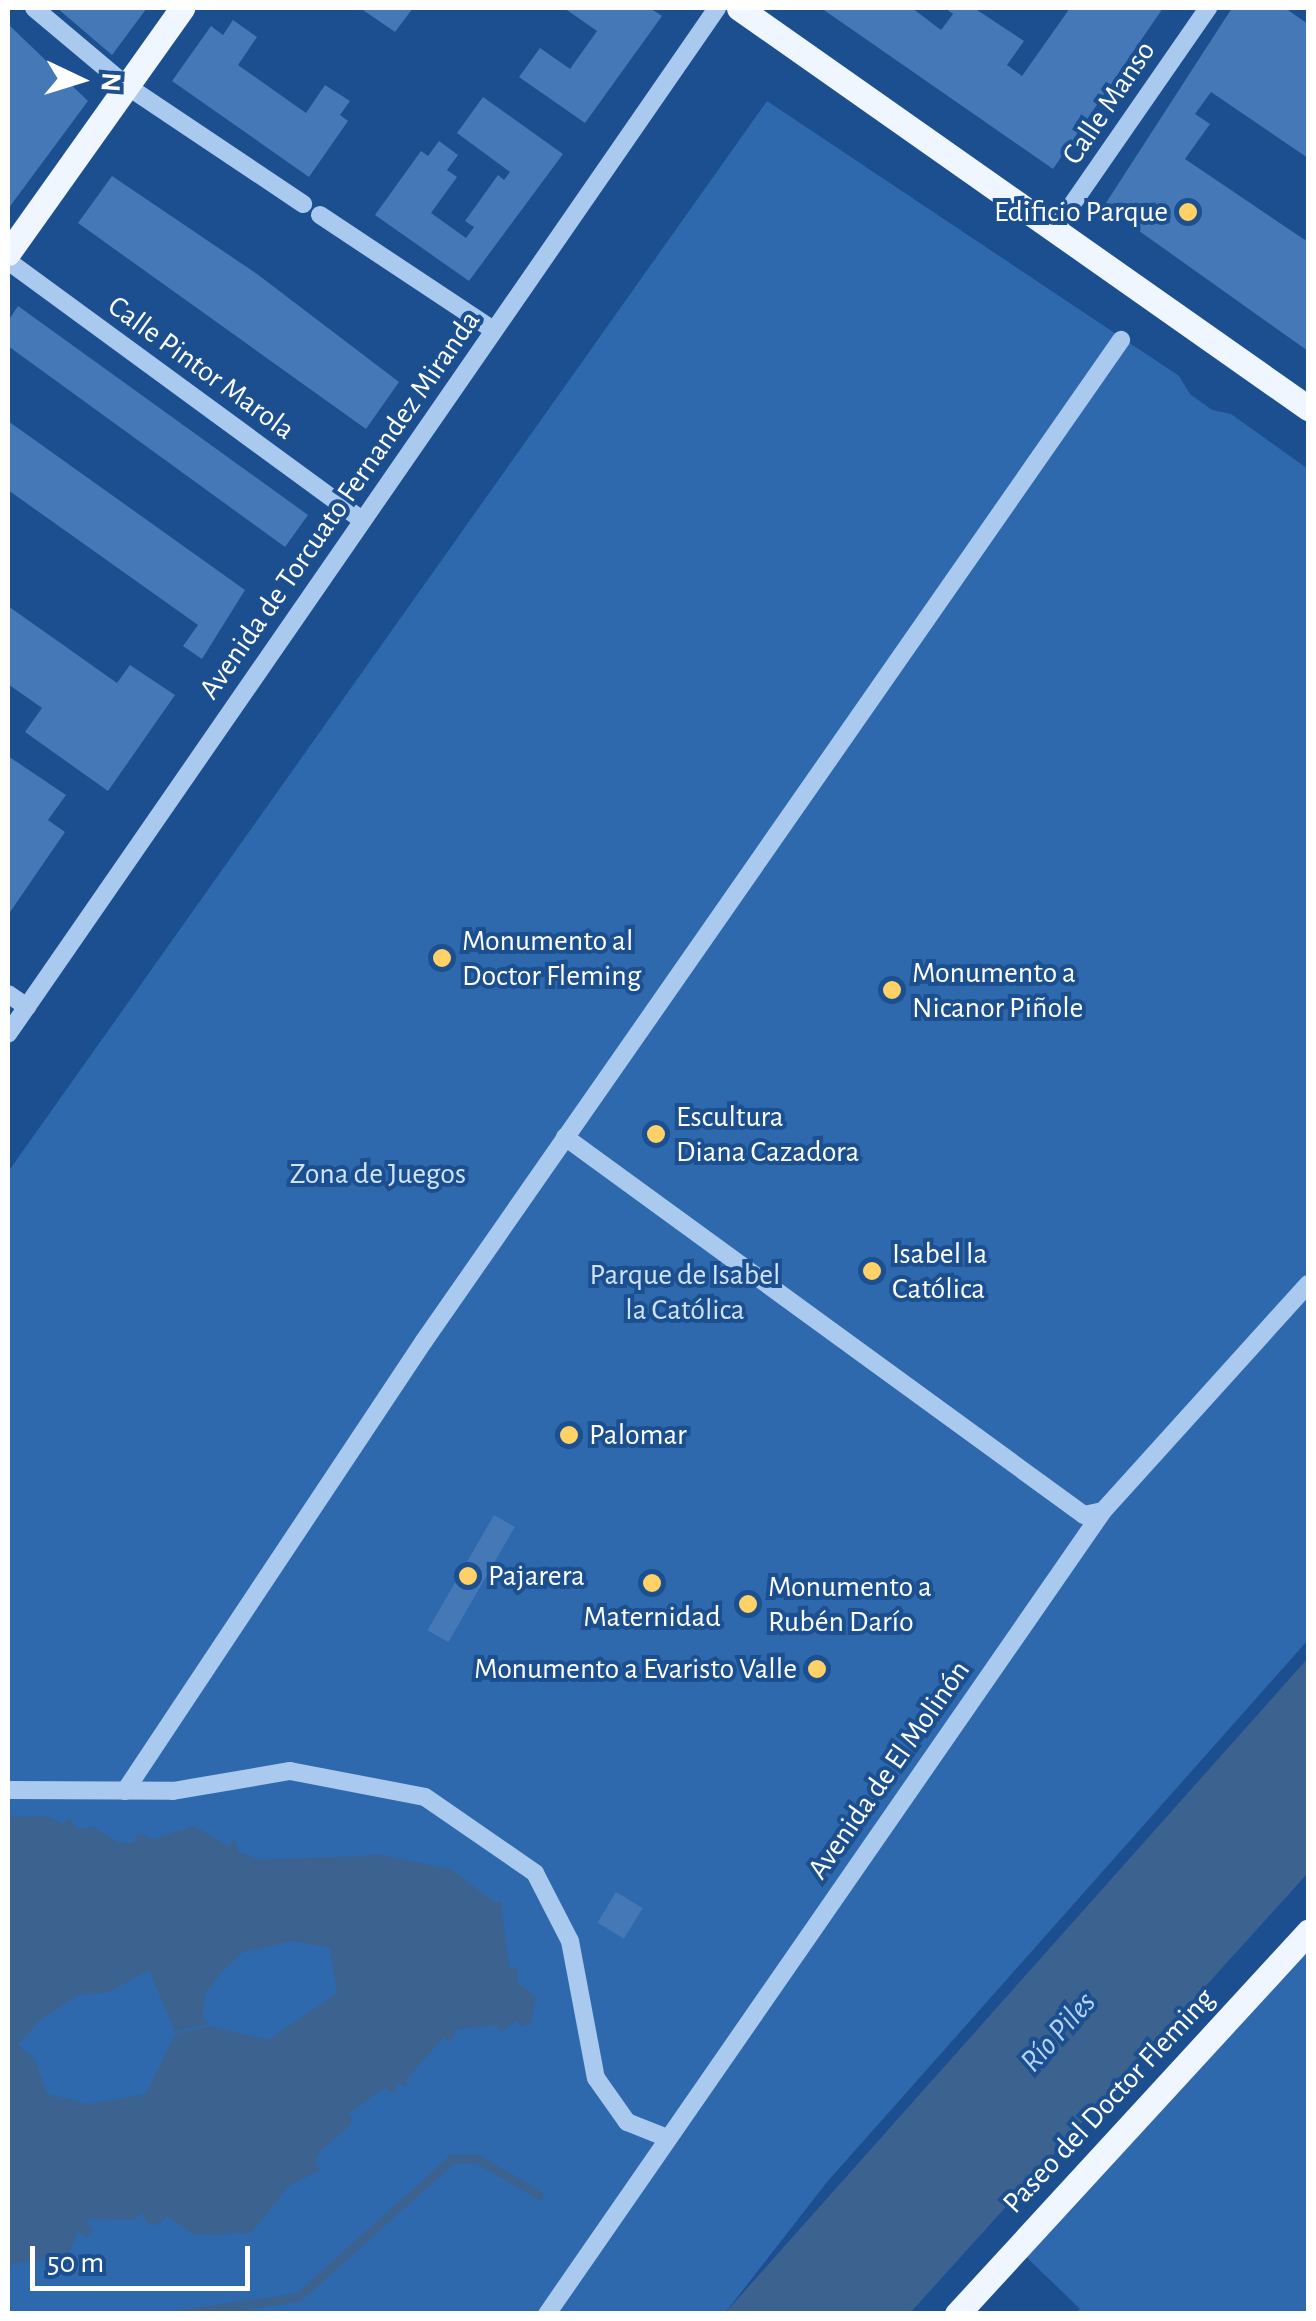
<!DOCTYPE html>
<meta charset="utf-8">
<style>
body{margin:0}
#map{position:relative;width:1316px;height:2321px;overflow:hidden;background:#1b4f8f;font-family:"Alegreya Sans",sans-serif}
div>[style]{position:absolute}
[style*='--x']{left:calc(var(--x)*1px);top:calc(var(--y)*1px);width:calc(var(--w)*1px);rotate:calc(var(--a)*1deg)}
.green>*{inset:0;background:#2e69ad}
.water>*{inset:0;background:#3c6290}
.stream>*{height:9px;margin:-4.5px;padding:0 4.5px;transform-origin:4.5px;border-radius:4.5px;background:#3c6290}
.building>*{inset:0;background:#4478b7;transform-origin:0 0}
.round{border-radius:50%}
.minor>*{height:18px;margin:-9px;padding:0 9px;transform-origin:9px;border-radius:9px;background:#a9c9ee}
.major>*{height:25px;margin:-12.5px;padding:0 12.5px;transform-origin:12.5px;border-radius:12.5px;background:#f0f6ff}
.dots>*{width:28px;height:28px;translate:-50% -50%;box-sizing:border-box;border:5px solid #1b4f8f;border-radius:50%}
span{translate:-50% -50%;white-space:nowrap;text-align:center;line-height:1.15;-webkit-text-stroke:8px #1b4f8f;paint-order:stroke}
.street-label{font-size:30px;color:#fff}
.poi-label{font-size:30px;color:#fff}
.right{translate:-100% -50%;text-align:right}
.left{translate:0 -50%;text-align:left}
.park-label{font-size:30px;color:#cfe3fa}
.water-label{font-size:32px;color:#b5d3f5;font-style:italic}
.frame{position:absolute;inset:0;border:10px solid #fff;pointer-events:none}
.north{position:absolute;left:30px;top:30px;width:100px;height:100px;-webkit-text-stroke:8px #1b4f8f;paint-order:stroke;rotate:94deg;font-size:28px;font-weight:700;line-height:40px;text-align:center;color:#fff}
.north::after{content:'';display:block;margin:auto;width:35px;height:45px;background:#fff;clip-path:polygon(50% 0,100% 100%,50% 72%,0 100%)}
.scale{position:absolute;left:30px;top:2246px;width:220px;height:45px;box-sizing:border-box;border:5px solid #fff;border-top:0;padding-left:12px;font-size:30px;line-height:35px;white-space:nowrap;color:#fff;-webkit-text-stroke:8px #1b4f8f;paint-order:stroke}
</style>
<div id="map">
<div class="green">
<div style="clip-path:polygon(767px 101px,1179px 376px,1190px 394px,1212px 410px,1231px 414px,1308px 469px,1308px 1640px,827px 2182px,725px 2313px,8px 2313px,8px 1172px)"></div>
<div style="clip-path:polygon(1308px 1932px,1308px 2313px,1076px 2313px,1080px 2309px,1017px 2248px)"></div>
</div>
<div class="water">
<div style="clip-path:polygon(1308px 1658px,1308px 1873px,910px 2313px,725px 2313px)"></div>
<div style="clip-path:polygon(evenodd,47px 1816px,64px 1824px,69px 1817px,77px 1829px,94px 1827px,120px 1843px,134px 1843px,137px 1833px,154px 1839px,194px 1826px,228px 1846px,235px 1839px,239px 1852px,260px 1860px,381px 1855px,451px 1869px,495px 1903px,501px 1901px,509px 1969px,518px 1968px,517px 1982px,536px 1997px,531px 2023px,521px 2027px,517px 2020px,501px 2032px,497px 2025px,458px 2029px,450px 2042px,444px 2037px,407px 2079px,407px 2087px,396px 2083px,396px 2093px,384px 2088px,348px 2114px,353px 2118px,348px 2127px,320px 2151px,315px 2164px,321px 2170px,289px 2186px,251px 2233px,194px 2235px,167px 2216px,159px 2225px,147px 2223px,142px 2212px,134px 2220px,91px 2219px,87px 2223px,93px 2230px,86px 2237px,78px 2232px,68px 2254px,8px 2265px,8px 1817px,47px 1816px,292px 1941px,330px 1948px,337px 1993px,268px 2040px,210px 2026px,175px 2034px,146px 2094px,90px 2104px,47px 2094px,35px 2059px,18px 2045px,39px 2021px,79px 1995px,109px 1992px,149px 1970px,175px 2032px,208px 2024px,202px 2016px,205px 1994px,221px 1973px,243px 1952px,292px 1941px)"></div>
</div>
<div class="stream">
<div style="--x:180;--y:2314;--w:119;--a:-8.2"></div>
<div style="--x:298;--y:2297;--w:207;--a:-41.9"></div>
<div style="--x:452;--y:2159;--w:24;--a:-2"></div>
<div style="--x:476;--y:2158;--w:73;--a:30.4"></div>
</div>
<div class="building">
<div style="clip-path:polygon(57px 8px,147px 8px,112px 55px)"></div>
<div style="clip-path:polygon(360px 8px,413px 8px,395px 32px)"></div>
<div style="clip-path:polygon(564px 8px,650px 8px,662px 16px,585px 123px,519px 77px,540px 48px,570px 69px,597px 31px)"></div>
<div style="clip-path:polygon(821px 8px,912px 8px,941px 30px,953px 14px,945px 8px,974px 8px,1024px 41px,1007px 65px,1022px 76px,1070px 8px,1163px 8px,1053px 169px)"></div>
<div style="clip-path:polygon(1232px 8px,1285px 8px,1308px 24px,1308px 158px,1211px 92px,1195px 114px,1210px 124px,1185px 159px,1305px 240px,1308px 235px,1308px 351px,1104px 206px)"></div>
<div style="clip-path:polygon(233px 20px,257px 37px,238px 65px,306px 113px,325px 85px,350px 101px,340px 115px,348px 121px,309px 177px,172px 81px,211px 26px,223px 35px)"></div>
<div style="clip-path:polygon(8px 24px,88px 101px,8px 209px)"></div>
<div style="clip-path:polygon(483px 97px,563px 154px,469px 281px,375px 215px,421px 151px,428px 156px,439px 141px,458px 155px,447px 170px,457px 177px,431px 213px,466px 238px,474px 227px,465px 221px,498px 175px,504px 180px,510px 172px,457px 133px)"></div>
<div style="clip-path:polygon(112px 176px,257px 274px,399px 382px,366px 429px,78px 223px)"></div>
<div style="clip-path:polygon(18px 306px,308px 515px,285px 547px,8px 346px,8px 321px)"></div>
<div style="clip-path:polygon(8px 421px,245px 590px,202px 659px,183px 646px,198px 625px,8px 490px)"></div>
<div style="clip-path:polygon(8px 606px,117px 683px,130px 665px,175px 695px,108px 791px,25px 732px,42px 708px,8px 684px)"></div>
<div style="clip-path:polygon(8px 756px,66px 795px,48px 820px,65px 832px,8px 915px)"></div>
<div class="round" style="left:559px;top:1425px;width:20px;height:20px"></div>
<div style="left:494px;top:1515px;width:24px;height:133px;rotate:30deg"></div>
<div style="left:616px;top:1892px;width:31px;height:36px;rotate:31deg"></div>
</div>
<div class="minor">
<div style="--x:34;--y:8;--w:121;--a:40"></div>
<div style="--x:127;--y:86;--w:212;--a:33.8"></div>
<div style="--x:320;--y:215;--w:208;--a:33.6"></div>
<div style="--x:1055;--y:229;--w:269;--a:-55.3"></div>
<div style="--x:8;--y:261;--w:439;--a:36.2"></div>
<div style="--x:8;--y:994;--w:23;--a:34"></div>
<div style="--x:8;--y:1034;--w:1247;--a:-55.35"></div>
<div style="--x:565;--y:1137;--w:642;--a:36.07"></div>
<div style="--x:1084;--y:1515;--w:19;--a:-12"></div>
<div style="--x:8;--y:1790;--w:165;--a:0.3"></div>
<div style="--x:173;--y:1791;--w:119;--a:-9.7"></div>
<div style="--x:290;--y:1771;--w:137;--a:10.9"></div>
<div style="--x:425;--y:1797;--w:134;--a:34.6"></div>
<div style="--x:535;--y:1873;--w:76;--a:62.8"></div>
<div style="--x:570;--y:1941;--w:139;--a:79.3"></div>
<div style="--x:596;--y:2078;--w:54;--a:54.8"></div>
<div style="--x:627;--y:2122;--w:43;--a:21.8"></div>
<div style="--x:125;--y:1791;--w:540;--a:-56.4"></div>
<div style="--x:424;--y:1341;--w:1220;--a:-55.15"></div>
<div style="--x:547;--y:2314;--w:977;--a:-55.3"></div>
<div style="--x:1103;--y:1511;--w:306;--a:-47.9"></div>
</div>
<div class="major">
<div style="--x:739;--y:8;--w:696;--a:35.11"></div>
<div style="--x:8;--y:253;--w:301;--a:-54.6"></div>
<div style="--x:957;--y:2314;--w:519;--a:-47.42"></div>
</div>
<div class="dots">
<div style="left:1188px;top:212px;background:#ffd166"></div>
<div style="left:442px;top:958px;background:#ffd166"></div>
<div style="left:892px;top:990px;background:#ffd166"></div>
<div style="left:656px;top:1134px;background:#ffd166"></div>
<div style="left:872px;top:1271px;background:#ffd166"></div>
<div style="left:569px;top:1435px;background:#ffd166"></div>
<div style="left:468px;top:1576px;background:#ffd166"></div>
<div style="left:652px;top:1583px;background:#ffd166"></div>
<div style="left:748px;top:1604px;background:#ffd166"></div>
<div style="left:817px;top:1669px;background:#ffd166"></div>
</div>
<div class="street-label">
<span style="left:1109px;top:103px;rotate:-56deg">Calle Manso</span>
<span style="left:201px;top:368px;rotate:36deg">Calle Pintor Marola</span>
<span style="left:340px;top:505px;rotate:-55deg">Avenida de Torcuato Fernandez Miranda</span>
<span style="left:889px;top:1770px;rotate:-55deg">Avenida de El Molinón</span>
<span style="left:1109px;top:2101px;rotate:-47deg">Paseo del Doctor Fleming</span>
</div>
<div class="poi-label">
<span class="right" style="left:1168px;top:212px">Edificio Parque</span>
<span class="left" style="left:462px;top:958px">Monumento al<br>Doctor Fleming</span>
<span class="left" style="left:912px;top:990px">Monumento a<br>Nicanor Piñole</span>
<span class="left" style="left:676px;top:1134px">Escultura<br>Diana Cazadora</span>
<span class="left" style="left:892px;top:1271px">Isabel la<br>Católica</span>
<span class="left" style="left:589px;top:1435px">Palomar</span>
<span class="left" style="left:488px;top:1576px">Pajarera</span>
<span class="left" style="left:768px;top:1604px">Monumento a<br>Rubén Darío</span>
<span style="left:652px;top:1617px">Maternidad</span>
<span class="right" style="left:797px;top:1669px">Monumento a Evaristo Valle</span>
</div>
<div class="park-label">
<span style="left:378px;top:1174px">Zona de Juegos</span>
<span style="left:685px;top:1292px">Parque de Isabel<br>la Católica</span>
</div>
<div class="water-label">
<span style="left:1058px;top:2032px;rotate:-48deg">Río Piles</span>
</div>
<div class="frame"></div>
<div class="north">N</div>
<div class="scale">50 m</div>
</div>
